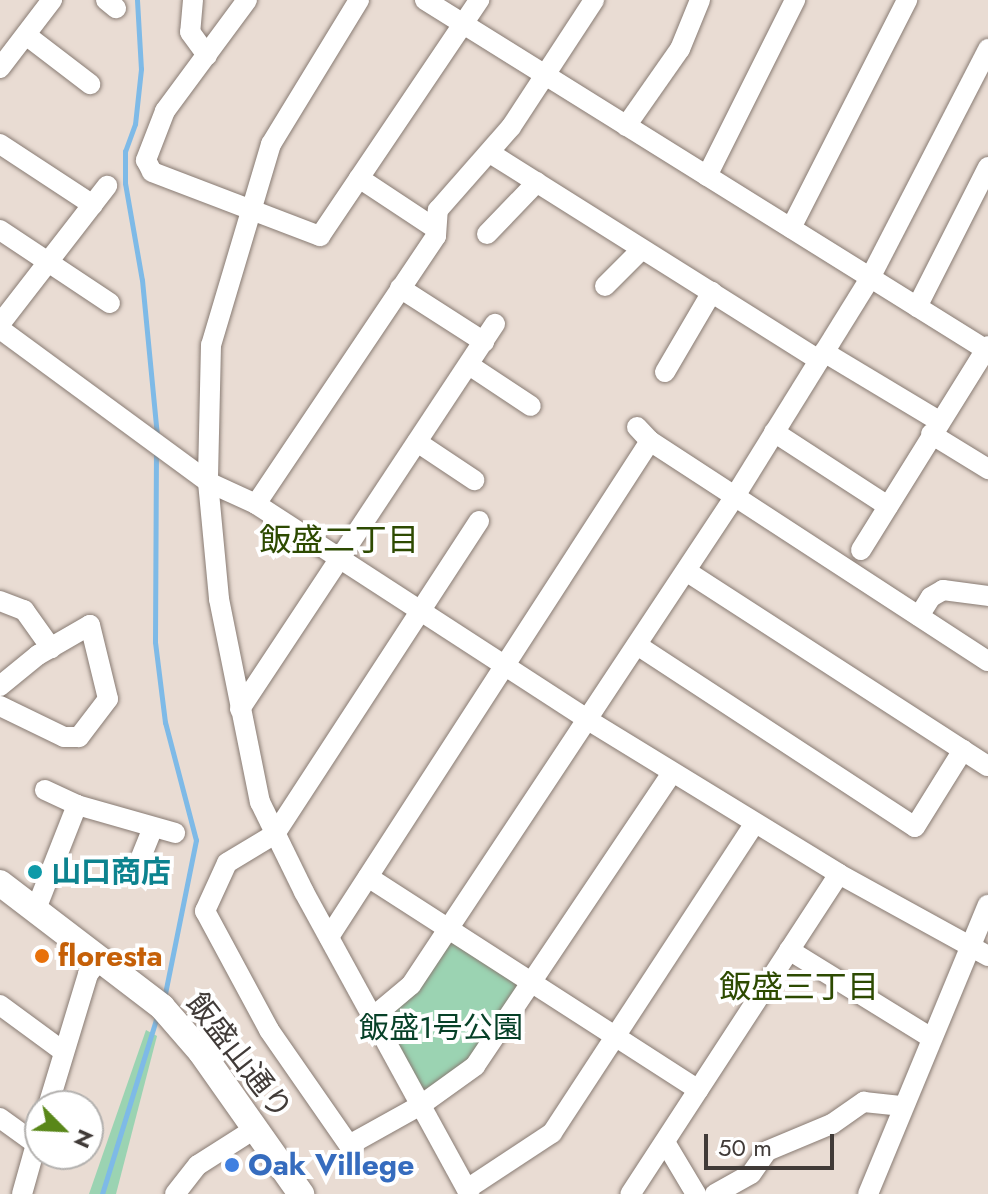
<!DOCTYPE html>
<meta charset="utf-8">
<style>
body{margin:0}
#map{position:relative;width:988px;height:1194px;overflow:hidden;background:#e9dcd3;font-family:Jost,"Noto Sans JP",sans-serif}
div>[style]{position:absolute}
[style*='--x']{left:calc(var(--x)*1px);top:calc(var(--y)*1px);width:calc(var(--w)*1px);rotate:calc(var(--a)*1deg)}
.green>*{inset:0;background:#9bd3b2}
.stream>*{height:5px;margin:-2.5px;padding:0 2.5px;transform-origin:2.5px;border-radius:2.5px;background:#7ebae7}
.roads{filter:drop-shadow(0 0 2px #887b73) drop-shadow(0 0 2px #887b73)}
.minor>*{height:20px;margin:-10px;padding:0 10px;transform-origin:10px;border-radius:10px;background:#fff}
.tertiary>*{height:26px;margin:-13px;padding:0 13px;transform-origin:13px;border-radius:13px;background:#fff}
.dots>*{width:22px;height:22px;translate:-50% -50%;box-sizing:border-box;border:4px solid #fff;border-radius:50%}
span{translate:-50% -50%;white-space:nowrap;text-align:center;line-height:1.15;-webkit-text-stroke:8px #fff;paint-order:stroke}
.culture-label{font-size:30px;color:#0d838f;font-weight:700}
.left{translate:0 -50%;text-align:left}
.food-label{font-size:30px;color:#c56008;font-weight:700}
.park-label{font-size:30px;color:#074128}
.street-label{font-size:30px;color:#413b38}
.shop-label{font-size:30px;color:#366cbe;font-weight:700}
.neighbourhood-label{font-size:32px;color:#2d4a01}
.north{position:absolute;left:24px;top:1090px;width:80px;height:80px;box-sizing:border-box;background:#fff;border:2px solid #b3b1af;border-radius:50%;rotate:114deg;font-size:22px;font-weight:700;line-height:32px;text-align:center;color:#413b38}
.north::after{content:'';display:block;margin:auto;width:28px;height:36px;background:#598719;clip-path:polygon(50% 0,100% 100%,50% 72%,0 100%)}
.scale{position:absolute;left:704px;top:1134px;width:130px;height:36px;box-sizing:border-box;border:4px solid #413b38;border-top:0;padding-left:10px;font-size:24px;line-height:28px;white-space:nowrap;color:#413b38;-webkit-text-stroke:6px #fff;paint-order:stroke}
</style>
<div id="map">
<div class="green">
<div style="clip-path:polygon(449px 937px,524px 986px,479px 1055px,423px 1099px,380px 1018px)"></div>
<div style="clip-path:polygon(146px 1030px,157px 1036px,116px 1194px,89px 1194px)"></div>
</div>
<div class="stream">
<div style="--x:137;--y:0;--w:69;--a:86.7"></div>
<div style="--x:141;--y:69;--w:55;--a:96.2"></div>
<div style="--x:135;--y:124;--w:29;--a:110"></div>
<div style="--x:125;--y:151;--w:32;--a:90"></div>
<div style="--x:125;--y:183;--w:98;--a:80.1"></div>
<div style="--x:142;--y:280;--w:156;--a:84.5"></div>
<div style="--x:156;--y:449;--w:193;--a:90.3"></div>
<div style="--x:155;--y:642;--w:81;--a:82.9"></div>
<div style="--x:165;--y:722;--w:122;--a:75.3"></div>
<div style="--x:196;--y:840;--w:162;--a:101.4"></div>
<div style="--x:102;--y:1194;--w:186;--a:-72.8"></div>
</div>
<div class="roads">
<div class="minor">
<div style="--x:106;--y:0;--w:13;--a:39"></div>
<div style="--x:193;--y:0;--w:32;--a:95"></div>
<div style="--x:190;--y:32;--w:29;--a:54"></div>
<div style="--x:247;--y:0;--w:138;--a:126.5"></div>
<div style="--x:165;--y:111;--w:53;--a:111.2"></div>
<div style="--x:146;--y:160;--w:13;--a:63"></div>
<div style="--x:152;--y:172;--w:180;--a:20.9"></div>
<div style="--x:320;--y:236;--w:285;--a:-56"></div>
<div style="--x:359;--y:0;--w:169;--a:121.4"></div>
<div style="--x:271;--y:144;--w:210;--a:106.6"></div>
<div style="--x:211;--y:345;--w:137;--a:91.3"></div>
<div style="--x:208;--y:482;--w:118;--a:84.6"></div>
<div style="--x:219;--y:599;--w:207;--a:78.6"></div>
<div style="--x:260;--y:802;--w:100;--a:63.9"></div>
<div style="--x:304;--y:892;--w:344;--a:61.3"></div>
<div style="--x:425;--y:0;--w:663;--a:31.94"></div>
<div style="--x:26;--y:35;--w:81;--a:37.4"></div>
<div style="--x:0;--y:68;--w:86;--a:-52.6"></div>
<div style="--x:626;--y:126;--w:94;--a:-55"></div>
<div style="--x:680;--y:49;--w:53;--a:-67.8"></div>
<div style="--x:0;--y:144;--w:111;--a:33.3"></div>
<div style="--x:490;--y:153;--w:389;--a:32.2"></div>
<div style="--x:707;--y:176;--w:197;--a:-63.4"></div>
<div style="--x:359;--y:178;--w:92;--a:33.5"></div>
<div style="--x:791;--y:228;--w:256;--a:-63"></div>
<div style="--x:0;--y:230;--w:132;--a:33.6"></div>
<div style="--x:487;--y:234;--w:72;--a:-46.1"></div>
<div style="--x:605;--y:286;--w:52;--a:-45"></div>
<div style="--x:400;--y:288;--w:100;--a:32.7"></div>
<div style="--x:917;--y:307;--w:157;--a:-63.1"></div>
<div style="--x:0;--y:324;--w:175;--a:-52.2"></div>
<div style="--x:0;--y:329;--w:258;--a:36.3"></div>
<div style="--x:208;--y:482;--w:53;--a:24.6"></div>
<div style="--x:256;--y:504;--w:396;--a:33"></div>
<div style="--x:588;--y:720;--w:294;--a:31.5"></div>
<div style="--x:839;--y:874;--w:382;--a:123.1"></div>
<div style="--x:824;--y:352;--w:134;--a:31"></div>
<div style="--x:469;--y:365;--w:74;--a:33.5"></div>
<div style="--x:665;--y:372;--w:93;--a:-59.6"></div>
<div style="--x:637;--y:427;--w:19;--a:47"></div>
<div style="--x:650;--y:441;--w:403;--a:33.1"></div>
<div style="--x:774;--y:432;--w:136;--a:33"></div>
<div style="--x:931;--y:434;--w:67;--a:31.6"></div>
<div style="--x:417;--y:442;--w:69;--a:33.7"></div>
<div style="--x:256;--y:504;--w:323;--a:-56.1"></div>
<div style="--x:436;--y:236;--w:26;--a:-86"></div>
<div style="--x:438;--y:210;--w:111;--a:-48.7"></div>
<div style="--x:511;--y:127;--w:152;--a:-56.8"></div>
<div style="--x:479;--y:521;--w:374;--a:123.1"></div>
<div style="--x:275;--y:834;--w:56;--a:148.9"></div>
<div style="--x:227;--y:863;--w:53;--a:114.6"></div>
<div style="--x:205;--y:911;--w:135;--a:61.7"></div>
<div style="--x:269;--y:1030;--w:140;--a:55.2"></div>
<div style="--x:349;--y:1145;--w:82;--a:-29.1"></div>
<div style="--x:421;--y:1105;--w:67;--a:-35.8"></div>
<div style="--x:475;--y:1066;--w:353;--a:-56.1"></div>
<div style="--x:861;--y:550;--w:240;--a:-58.1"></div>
<div style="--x:686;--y:571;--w:359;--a:32.9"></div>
<div style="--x:0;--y:601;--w:26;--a:21"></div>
<div style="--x:24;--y:610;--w:47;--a:54.6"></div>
<div style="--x:919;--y:616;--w:22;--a:-58"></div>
<div style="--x:931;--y:597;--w:14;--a:-30"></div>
<div style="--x:943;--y:590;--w:45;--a:7.6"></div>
<div style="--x:637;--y:645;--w:332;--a:33.2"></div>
<div style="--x:915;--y:827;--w:91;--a:-58.1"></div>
<div style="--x:0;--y:686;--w:49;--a:-39.2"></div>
<div style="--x:38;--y:655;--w:60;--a:-30"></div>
<div style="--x:90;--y:625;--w:76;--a:76.3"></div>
<div style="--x:108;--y:699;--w:48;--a:127.3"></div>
<div style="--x:79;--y:737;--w:15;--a:180"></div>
<div style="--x:64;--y:737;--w:71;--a:-154.2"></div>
<div style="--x:240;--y:709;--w:462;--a:-56.5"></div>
<div style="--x:45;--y:790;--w:35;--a:25"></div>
<div style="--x:77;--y:805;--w:102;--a:15.9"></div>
<div style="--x:137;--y:867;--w:40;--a:-68"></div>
<div style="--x:839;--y:874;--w:170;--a:28.8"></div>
<div style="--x:368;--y:877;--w:393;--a:32.8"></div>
<div style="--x:36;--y:909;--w:112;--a:-68.5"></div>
<div style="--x:329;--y:937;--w:591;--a:-57.09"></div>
<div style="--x:789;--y:950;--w:166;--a:31.7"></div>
<div style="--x:0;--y:1005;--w:79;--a:36.3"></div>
<div style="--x:374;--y:1016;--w:48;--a:-40"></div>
<div style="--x:411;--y:985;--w:587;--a:-56.47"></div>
<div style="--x:735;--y:496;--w:256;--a:-58.2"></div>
<div style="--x:870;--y:278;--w:258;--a:-62.7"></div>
<div style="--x:48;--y:1106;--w:138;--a:-73.1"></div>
<div style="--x:88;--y:974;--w:19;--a:-51"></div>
<div style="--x:0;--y:1118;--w:44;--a:35.8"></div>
<div style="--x:665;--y:1142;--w:61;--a:59.2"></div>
<div style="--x:467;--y:1189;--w:102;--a:-33.4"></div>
<div style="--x:552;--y:1133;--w:369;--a:-56.8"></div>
<div style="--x:22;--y:1194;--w:66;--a:-74.3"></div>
<div style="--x:175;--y:1194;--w:37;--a:-52"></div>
<div style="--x:198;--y:1165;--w:69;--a:-32.5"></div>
<div style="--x:715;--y:1194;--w:41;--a:-29.1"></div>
<div style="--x:751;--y:1174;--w:28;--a:-55"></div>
<div style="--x:767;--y:1151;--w:70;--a:-22.6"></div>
<div style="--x:832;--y:1124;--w:39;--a:-35"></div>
<div style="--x:864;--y:1102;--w:39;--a:6"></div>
<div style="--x:868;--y:1194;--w:313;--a:-67.5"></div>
</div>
<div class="tertiary">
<div style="--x:0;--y:883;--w:204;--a:37.4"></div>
<div style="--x:162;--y:1007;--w:60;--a:49.1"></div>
<div style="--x:201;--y:1052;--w:174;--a:54.8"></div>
</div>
</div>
<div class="dots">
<div style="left:35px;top:872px;background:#0f9aa8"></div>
<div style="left:42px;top:956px;background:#e8710a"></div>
<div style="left:232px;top:1165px;background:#3f7fe0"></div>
</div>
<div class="culture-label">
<span class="left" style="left:51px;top:872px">山口商店</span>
</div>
<div class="food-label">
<span class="left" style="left:58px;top:956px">floresta</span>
</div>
<div class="park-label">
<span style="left:441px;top:1028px">飯盛1号公園</span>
</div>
<div class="street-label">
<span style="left:239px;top:1056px;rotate:52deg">飯盛山通り</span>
</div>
<div class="shop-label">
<span class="left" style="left:248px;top:1165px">Oak Villege</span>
</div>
<div class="neighbourhood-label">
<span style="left:339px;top:540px">飯盛二丁目</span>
<span style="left:799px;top:987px">飯盛三丁目</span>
</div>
<div class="north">N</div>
<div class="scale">50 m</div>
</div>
